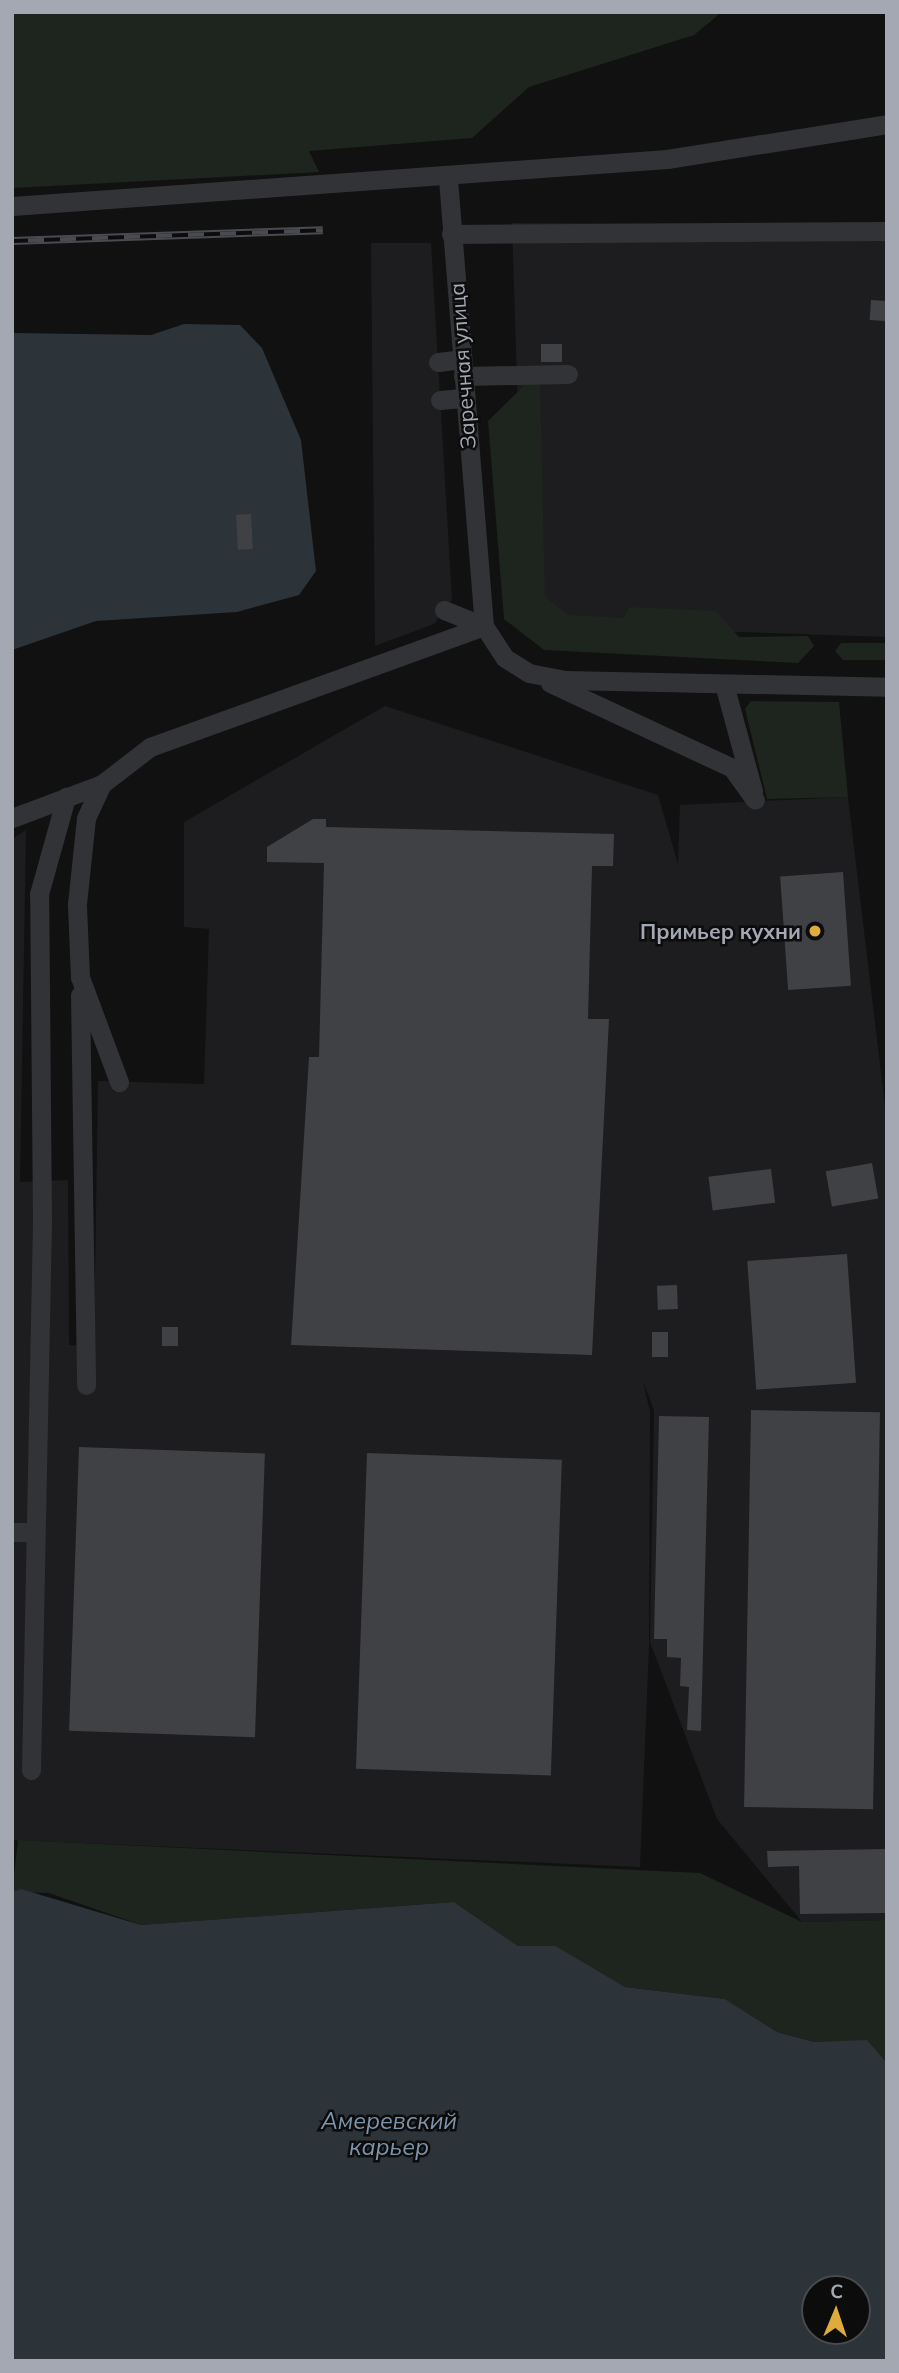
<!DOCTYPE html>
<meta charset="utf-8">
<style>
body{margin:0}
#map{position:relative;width:899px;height:2373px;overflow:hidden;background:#111112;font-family:Mulish,sans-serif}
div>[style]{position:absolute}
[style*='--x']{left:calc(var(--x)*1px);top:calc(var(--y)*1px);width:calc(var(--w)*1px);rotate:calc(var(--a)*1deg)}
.built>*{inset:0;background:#1d1d1f}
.green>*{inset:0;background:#1e241e}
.water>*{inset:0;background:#2c3339}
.building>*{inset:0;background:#404145;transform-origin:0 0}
.minor>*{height:19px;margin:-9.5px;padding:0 9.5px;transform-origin:9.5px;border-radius:9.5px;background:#323337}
.rail>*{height:8px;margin-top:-4px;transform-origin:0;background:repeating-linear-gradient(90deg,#0c0c0d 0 16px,#4a4b50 0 32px);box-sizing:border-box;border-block:2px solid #4a4b50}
.dots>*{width:19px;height:19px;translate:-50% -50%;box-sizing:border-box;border:4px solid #0c0c0d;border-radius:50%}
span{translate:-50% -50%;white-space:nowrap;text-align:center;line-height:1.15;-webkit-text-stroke:5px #0c0c0d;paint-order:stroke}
.street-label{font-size:21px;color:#a4a8b2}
.poi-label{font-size:21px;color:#a4a8b2;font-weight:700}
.right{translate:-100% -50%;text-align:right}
.water-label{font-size:23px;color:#7d94aa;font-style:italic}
.frame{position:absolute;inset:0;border:14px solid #a4a8b2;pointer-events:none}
.north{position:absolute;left:801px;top:2275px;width:70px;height:70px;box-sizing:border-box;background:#0c0c0d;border:2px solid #494a4f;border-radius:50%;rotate:2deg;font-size:19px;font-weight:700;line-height:28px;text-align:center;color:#a4a8b2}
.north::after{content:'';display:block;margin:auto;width:24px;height:32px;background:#dfab3c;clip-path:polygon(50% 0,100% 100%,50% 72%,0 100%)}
</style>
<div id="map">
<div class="built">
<div style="clip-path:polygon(512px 223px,887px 224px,887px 637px,561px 626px,524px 601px)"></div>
<div style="clip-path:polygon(371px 243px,431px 243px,452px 600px,434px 624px,375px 646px)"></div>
<div style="clip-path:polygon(385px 706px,658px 795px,678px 864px,680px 805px,848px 797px,887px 1123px,887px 1920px,802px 1922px,717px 1819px,650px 1642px,654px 1410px,643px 1381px,650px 1412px,649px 1646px,640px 1867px,12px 1840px,12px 839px,26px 830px,20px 1182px,68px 1180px,69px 1345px,94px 1346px,98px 1081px,204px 1084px,209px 929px,184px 927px,184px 822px)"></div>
</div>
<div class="green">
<div style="clip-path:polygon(12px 12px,722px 12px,694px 35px,529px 87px,472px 138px,309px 151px,319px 172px,12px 188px)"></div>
<div style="clip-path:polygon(530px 380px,540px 381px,545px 597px,569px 615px,624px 618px,629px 607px,716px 611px,739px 637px,808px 636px,814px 646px,798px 663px,544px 650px,504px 619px,488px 421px)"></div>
<div style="clip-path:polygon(841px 643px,887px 643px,887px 660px,843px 660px,835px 651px)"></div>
<div style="clip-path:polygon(751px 701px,839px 702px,848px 797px,767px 799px,745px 709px)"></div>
<div style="clip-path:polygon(18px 1840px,700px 1873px,802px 1922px,887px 1920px,887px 2063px,867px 2041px,814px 2042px,777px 2032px,725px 1999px,625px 1987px,556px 1946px,518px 1946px,454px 1902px,141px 1925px,49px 1893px,12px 1892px)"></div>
</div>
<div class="water">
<div style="clip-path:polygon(184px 324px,240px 325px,262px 348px,301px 440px,316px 571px,299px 595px,237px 612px,96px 621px,12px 650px,12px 333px,151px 335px)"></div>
<div style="clip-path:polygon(evenodd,21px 1889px,141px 1925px,454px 1902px,518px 1946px,556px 1946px,625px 1987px,725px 1999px,777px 2032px,814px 2042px,867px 2040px,887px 2063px,887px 2361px,12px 2361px,12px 1892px,21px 1889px,815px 2289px,857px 2289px,857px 2331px,815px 2331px,815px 2289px)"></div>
</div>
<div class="building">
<div style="left:871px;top:300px;width:16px;height:20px;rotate:4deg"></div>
<div style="left:541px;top:344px;width:21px;height:18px"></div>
<div style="left:251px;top:514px;width:35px;height:15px;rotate:87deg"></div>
<div style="clip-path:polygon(313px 819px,326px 819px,326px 827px,614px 834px,613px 866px,592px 866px,588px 1019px,609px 1019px,592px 1355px,291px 1345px,309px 1057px,319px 1057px,324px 863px,267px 862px,267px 847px)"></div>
<div style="left:843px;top:872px;width:114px;height:63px;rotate:86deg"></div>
<div style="left:872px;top:1163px;width:36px;height:47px;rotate:80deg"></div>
<div style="left:771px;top:1169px;width:34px;height:63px;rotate:83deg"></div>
<div style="left:847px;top:1254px;width:129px;height:100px;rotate:86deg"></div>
<div style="left:677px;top:1285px;width:24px;height:20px;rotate:88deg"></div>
<div style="left:162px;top:1327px;width:16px;height:19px"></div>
<div style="left:652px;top:1332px;width:16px;height:25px"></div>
<div style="left:751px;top:1410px;width:129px;height:397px;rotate:1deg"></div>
<div style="clip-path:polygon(659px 1416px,709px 1417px,701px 1731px,687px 1730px,689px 1687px,680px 1686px,681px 1658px,667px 1657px,667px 1639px,654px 1639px)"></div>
<div style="left:79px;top:1447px;width:186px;height:284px;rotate:2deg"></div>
<div style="left:367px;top:1453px;width:195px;height:316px;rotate:2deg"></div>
<div style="clip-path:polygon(887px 1849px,887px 1913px,800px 1914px,799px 1866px,768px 1867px,767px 1851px)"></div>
</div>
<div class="minor">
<div style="--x:448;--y:179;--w:448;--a:85.4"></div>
<div style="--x:484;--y:626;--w:38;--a:57"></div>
<div style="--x:505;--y:658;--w:28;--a:32"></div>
<div style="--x:529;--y:673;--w:38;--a:11"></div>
<div style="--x:566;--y:680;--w:321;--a:1.2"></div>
<div style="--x:12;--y:206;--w:657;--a:-4.1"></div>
<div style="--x:667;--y:159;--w:223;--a:-9"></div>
<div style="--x:451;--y:234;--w:436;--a:-0.4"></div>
<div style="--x:438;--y:362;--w:24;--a:-7"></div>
<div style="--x:463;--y:376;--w:105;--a:-1.1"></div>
<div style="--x:440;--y:400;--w:25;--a:-5"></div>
<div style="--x:444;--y:610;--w:43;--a:21.8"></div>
<div style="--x:550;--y:683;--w:201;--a:25"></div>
<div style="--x:732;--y:768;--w:39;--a:54"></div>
<div style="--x:724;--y:684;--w:111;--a:74.8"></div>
<div style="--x:12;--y:818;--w:96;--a:-20.7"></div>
<div style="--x:80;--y:995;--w:390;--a:89.1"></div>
<div style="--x:119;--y:1082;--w:112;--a:-110.4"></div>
<div style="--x:80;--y:977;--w:73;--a:-92.4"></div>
<div style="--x:77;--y:904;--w:86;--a:-84"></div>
<div style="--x:86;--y:818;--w:38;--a:-65"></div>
<div style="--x:102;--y:784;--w:61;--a:-37.6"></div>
<div style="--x:150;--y:747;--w:355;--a:-19.9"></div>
<div style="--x:12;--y:1532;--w:22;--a:0"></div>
<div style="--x:31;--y:1770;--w:550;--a:-88.85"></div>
<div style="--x:42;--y:1220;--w:326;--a:-90.5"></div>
<div style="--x:39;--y:894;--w:101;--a:-74.4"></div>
</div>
<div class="rail">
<div style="--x:12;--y:241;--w:311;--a:-2"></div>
</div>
<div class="dots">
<div style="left:815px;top:931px;background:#dfab3c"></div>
</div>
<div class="street-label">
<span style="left:462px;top:366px;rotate:-94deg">Заречная улица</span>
</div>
<div class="poi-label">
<span class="right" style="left:801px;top:931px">Примьер кухни</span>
</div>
<div class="water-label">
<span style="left:389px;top:2134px">Амеревский<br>карьер</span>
</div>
<div class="frame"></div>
<div class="north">С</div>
</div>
